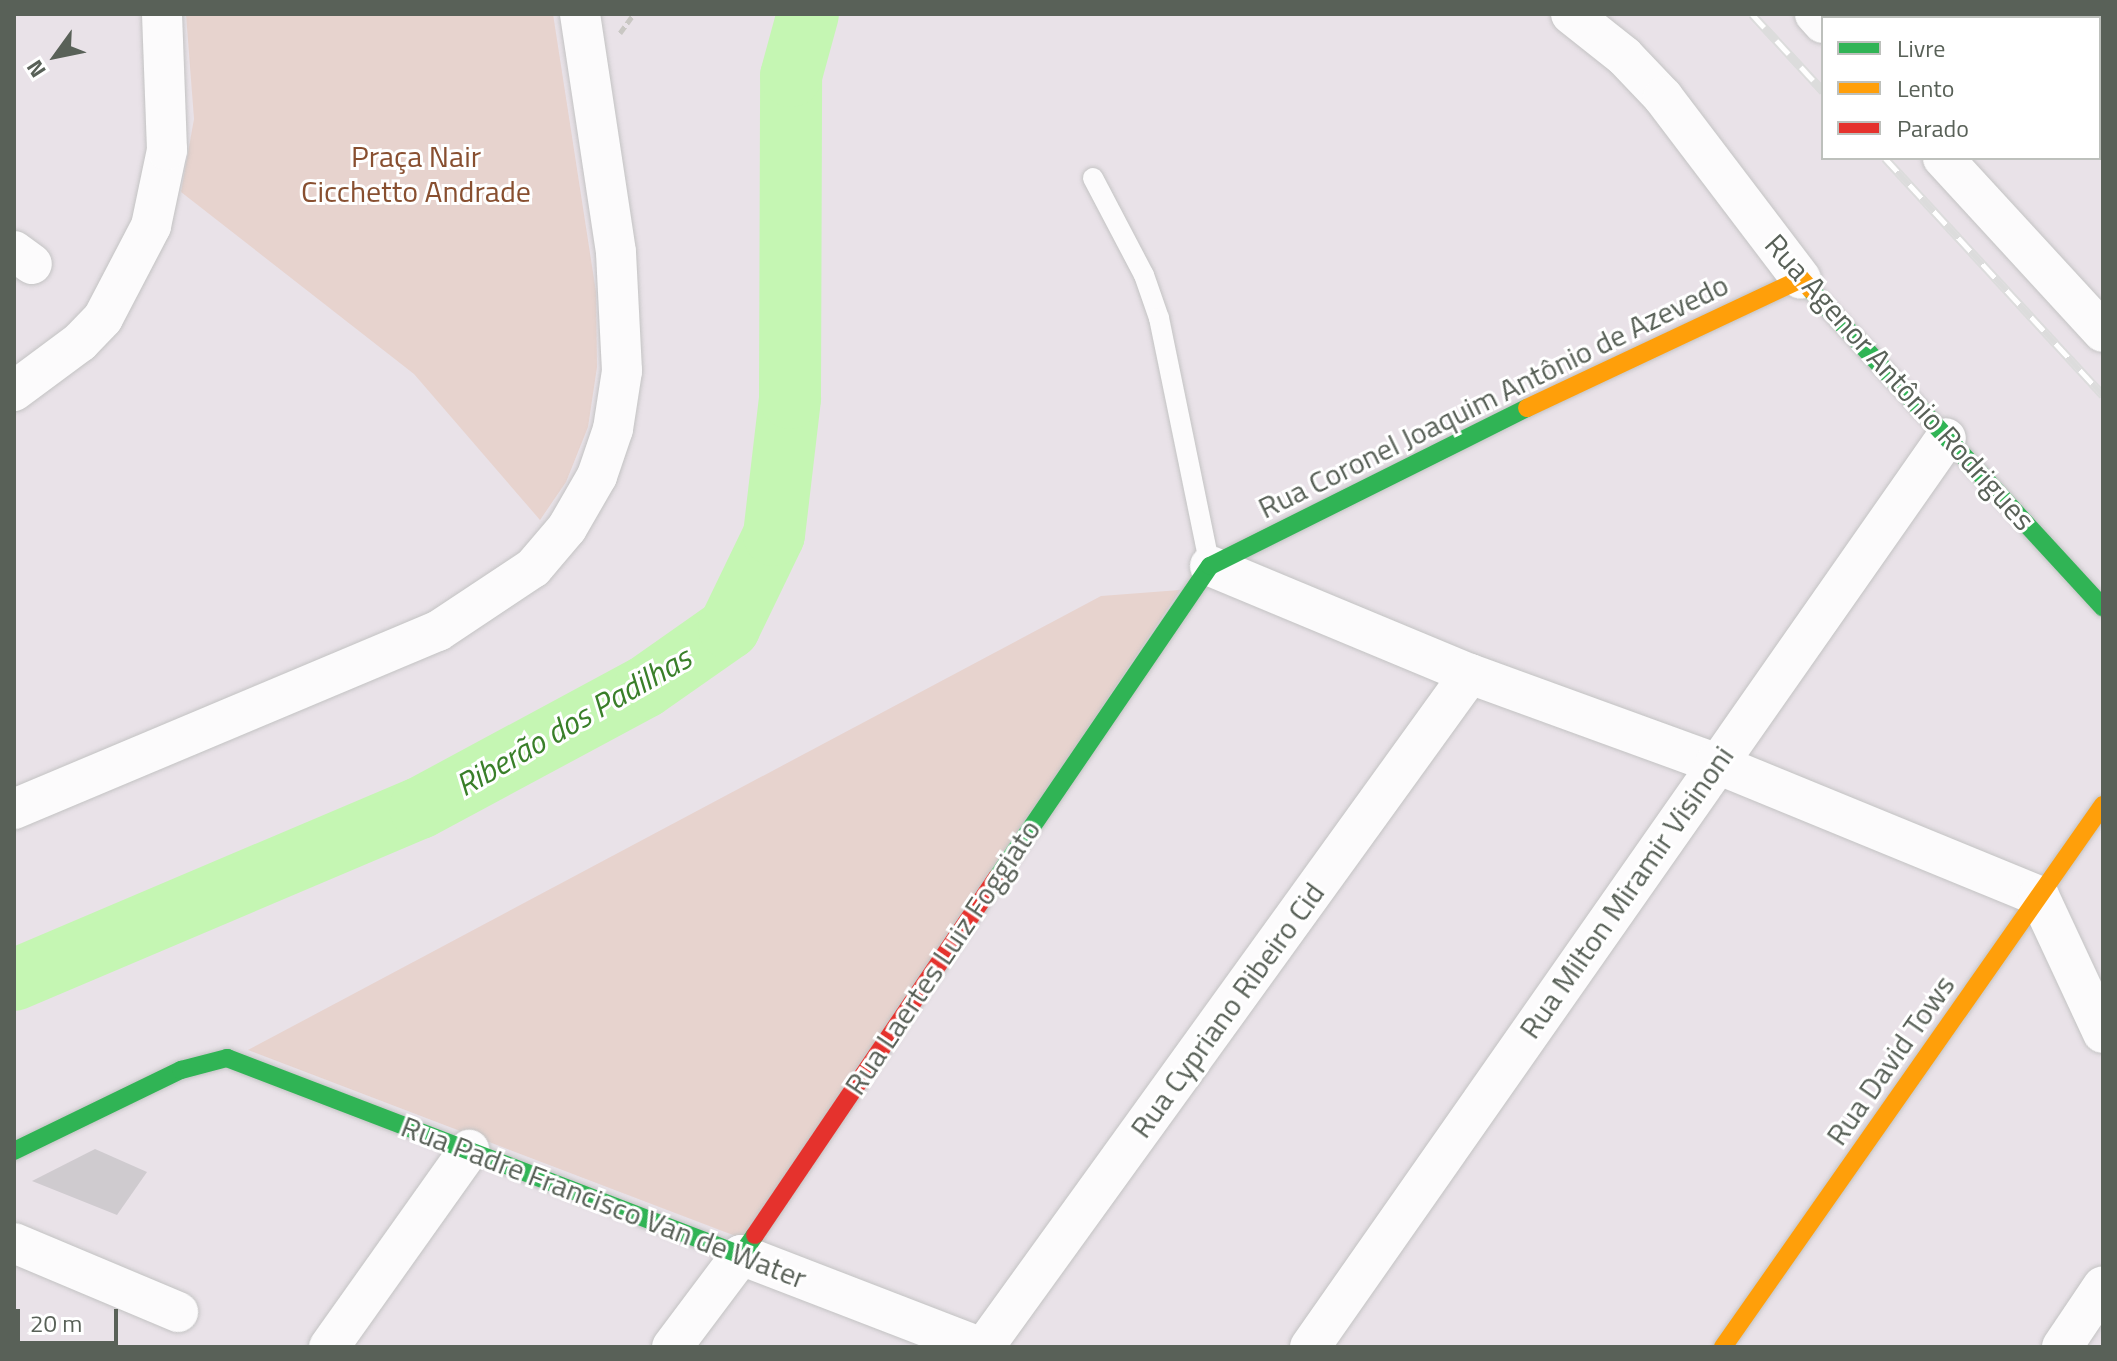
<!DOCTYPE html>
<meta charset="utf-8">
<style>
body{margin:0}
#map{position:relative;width:2117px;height:1361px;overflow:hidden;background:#e9e2e8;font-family:"Titillium Web",sans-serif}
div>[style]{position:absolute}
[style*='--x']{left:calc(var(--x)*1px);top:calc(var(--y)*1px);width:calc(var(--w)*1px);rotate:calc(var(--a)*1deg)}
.green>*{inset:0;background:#e7d3ce}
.river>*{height:62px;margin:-31px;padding:0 31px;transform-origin:31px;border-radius:31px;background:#c5f6b3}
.building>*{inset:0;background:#cfcbcf}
.path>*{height:5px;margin-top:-2.5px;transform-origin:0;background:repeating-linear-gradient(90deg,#c9c7c3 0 8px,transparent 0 12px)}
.roads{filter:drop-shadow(0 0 2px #c3c3c3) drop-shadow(0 0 2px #c3c3c3)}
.lane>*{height:20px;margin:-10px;padding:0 10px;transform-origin:10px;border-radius:10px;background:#fcfbfc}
.street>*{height:40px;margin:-20px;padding:0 20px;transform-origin:20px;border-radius:20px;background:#fcfbfc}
.fast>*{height:18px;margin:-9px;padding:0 9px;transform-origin:9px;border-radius:9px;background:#30b455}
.slow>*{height:18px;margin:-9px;padding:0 9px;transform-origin:9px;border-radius:9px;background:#ff9f0a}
.jam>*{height:18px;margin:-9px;padding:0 9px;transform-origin:9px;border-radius:9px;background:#e5322d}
.rail>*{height:9px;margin-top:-4.5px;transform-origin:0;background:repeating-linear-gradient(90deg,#fff 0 18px,#dcdcdc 0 36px);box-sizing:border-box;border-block:2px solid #dcdcdc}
span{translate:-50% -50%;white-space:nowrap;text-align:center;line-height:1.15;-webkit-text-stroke:6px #fff;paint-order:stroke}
.park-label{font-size:30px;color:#884f30}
.street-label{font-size:30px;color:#596158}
.water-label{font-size:32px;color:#397f29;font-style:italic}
.frame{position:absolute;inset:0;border:16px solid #596158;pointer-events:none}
.legend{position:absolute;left:1821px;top:16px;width:280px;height:144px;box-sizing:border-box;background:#fff;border:2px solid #bdc0bc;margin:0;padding:10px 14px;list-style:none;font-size:24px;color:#596158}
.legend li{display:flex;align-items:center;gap:16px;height:40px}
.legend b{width:40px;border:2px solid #bdc0bc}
.north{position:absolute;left:16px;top:16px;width:80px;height:80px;-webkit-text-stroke:6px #fff;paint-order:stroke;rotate:237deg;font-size:22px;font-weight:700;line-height:32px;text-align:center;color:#596158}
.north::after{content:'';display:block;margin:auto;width:28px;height:36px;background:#596158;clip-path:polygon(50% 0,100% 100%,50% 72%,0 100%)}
.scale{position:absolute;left:16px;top:1309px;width:102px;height:36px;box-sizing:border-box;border:4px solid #596158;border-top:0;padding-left:10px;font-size:24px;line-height:28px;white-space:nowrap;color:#596158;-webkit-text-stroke:6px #fff;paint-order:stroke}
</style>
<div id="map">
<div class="green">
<div style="clip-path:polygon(186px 14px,553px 14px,596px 292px,597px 367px,588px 427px,566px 482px,540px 520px,414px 374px,181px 192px,194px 119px)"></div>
<div style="clip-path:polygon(1180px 590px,746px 1240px,248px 1050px,1101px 596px)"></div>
</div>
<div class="river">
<div style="--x:14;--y:980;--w:441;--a:-23"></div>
<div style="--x:420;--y:808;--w:255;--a:-28.3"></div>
<div style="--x:645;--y:687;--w:103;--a:-35.1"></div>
<div style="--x:729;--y:628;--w:103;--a:-64.2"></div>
<div style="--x:774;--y:535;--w:138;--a:-83.3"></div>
<div style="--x:790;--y:398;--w:322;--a:-89.8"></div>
<div style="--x:791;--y:76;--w:64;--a:-74.7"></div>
</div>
<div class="building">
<div style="clip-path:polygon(95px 1149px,147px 1172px,117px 1215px,32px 1181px)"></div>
</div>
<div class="path">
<div style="--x:620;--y:33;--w:24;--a:-54"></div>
</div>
<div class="roads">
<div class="lane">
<div style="--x:1093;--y:178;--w:110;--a:62.3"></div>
<div style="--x:1144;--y:275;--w:46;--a:70.8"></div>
<div style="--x:1159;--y:318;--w:253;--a:78.4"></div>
</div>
<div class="street">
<div style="--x:1571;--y:14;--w:68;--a:38.4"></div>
<div style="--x:1624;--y:56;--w:57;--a:46.4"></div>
<div style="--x:1663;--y:97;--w:228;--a:52.8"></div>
<div style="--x:1815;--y:14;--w:12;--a:48"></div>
<div style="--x:1943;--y:158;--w:236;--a:47.4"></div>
<div style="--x:14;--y:251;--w:22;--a:36"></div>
<div style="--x:14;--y:391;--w:82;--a:-36.6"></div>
<div style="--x:80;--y:342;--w:33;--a:-46"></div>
<div style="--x:103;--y:318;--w:104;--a:-62.4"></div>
<div style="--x:151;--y:226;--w:78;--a:-78.1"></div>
<div style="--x:167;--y:150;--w:136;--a:-92.1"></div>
<div style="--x:1210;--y:566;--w:282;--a:22.6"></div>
<div style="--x:1470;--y:674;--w:261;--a:20"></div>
<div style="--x:1715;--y:763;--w:350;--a:22.3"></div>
<div style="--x:2039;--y:896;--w:151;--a:65"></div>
<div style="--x:14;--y:809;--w:460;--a:-22.8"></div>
<div style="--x:438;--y:631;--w:114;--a:-33.6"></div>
<div style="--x:533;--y:568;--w:52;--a:-49.6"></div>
<div style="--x:567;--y:528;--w:60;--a:-60"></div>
<div style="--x:597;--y:476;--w:50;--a:-71.2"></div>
<div style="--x:613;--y:429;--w:59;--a:-81.2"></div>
<div style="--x:622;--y:371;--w:119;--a:-92.9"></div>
<div style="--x:616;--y:252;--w:241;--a:-98.6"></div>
<div style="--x:14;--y:1243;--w:178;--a:22.8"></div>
<div style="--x:329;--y:1347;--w:242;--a:-54.6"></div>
<div style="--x:672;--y:1347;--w:115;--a:-53.1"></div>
<div style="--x:741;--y:1255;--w:256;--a:21.1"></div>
<div style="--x:984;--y:1347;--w:830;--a:-54.17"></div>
<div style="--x:1310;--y:1347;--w:1109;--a:-55.02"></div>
<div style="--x:2062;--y:1347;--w:73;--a:-56.1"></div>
</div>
<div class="fast">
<div style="--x:1812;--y:291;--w:430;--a:47.4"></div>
<div style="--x:997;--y:878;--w:378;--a:-55.7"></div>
<div style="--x:1210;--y:566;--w:354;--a:-26.5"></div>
<div style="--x:14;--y:1151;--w:186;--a:-25.9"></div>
<div style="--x:181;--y:1070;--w:48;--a:-14.6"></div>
<div style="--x:227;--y:1058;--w:550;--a:20.97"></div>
<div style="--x:741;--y:1255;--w:24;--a:-55"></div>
</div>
<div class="slow">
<div style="--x:1527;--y:408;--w:303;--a:-25.2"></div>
<div style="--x:1801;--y:279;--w:16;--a:47"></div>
<div style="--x:1723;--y:1347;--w:662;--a:-54.97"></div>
</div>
<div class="jam">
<div style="--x:755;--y:1235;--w:431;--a:-55.9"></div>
</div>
</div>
<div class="rail">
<div style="--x:1752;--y:14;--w:105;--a:47.3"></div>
<div style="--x:1885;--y:158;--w:322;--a:47.4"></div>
</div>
<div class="park-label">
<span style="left:416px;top:173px">Praça Nair<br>Cicchetto Andrade</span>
</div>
<div class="street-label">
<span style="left:1900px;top:382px;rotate:48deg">Rua Agenor Antônio Rodrigues</span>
<span style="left:1493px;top:396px;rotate:-26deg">Rua Coronel Joaquim Antônio de Azevedo</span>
<span style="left:1626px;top:892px;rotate:-55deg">Rua Milton Miramir Visinoni</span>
<span style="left:942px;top:957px;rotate:-56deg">Rua Laertes Luiz Foggiato</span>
<span style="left:1227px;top:1010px;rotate:-54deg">Rua Cypriano Ribeiro Cid</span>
<span style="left:1890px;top:1060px;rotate:-55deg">Rua David Tows</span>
<span style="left:604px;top:1202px;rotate:21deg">Rua Padre Francisco Van de Water</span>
</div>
<div class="water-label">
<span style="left:573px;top:721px;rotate:-30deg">Riberão dos Padilhas</span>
</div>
<div class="frame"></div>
<ul class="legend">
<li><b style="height:10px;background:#30b455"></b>Livre</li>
<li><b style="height:10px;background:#ff9f0a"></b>Lento</li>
<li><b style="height:10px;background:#e5322d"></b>Parado</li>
</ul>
<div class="north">N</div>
<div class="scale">20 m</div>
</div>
